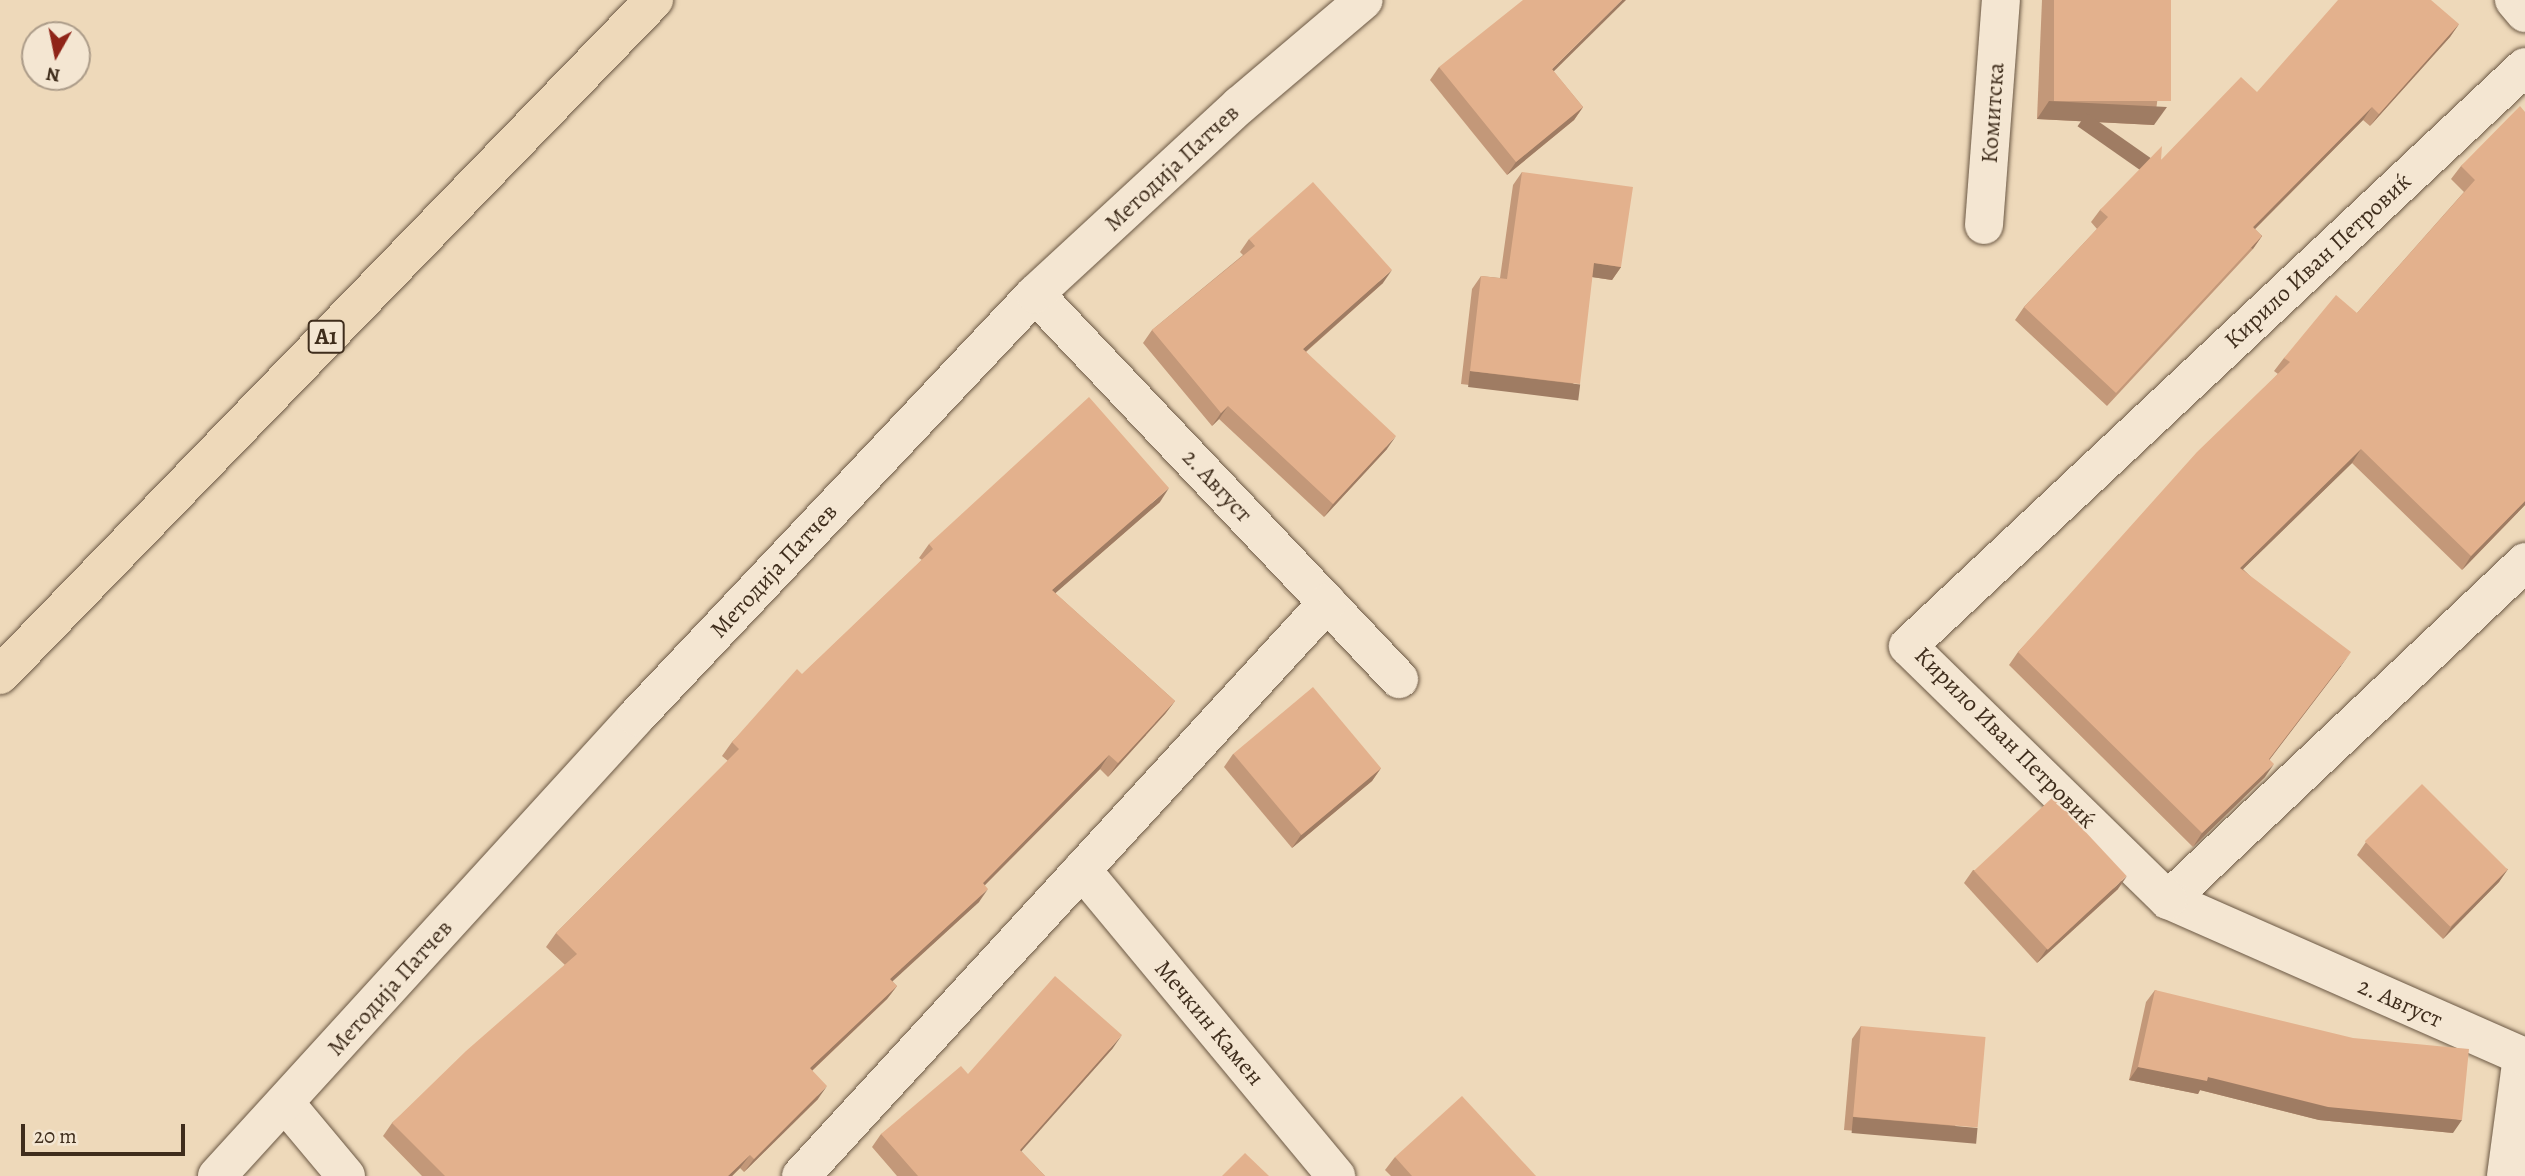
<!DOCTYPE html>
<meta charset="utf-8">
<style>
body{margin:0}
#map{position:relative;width:2525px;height:1176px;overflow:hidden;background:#eed9ba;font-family:Alegreya,serif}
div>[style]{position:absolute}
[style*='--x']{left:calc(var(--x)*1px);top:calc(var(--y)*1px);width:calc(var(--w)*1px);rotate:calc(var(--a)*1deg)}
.roads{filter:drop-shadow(0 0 2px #6b5844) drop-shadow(0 0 2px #6b5844)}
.minor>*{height:38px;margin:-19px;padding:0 19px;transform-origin:19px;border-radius:19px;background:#f4e6d2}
.major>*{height:38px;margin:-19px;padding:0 19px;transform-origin:19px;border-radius:19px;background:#eed9ba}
.wall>*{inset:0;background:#c39879}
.shaded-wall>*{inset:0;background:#9f7c63;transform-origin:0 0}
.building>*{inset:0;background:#e3b18d;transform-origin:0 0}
span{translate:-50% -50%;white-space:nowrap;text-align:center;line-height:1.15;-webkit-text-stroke:5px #f4e6d2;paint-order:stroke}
.shield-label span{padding:2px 5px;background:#f4e6d2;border:2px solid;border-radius:5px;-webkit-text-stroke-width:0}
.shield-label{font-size:23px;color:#3f2d1c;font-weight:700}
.street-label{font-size:24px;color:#3f2d1c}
.north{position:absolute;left:21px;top:21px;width:70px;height:70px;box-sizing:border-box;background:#f4e6d2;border:2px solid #ac9c89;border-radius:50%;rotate:189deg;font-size:19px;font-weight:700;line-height:28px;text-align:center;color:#3f2d1c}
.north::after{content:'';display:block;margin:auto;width:24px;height:32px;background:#8f2418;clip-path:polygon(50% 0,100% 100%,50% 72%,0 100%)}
.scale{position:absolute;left:21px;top:1124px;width:164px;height:32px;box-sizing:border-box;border:4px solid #3f2d1c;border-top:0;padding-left:9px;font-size:21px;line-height:24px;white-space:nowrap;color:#3f2d1c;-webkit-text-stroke:5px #f4e6d2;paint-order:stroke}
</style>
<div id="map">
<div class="roads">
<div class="minor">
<div style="--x:2514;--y:0;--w:17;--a:50"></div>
<div style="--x:1984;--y:225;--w:226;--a:-85.7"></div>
<div style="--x:1035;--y:294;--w:530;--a:46.61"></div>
<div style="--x:1082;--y:870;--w:398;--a:50.3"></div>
<div style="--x:2168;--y:900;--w:492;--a:-43.4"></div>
<div style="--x:285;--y:1103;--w:95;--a:50.1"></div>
<div style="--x:217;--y:1176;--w:621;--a:-47.61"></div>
<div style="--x:636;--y:717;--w:581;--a:-46.67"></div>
<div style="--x:1035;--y:294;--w:279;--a:-42.7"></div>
<div style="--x:1240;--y:105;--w:162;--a:-40.3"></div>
<div style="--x:801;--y:1176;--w:778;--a:-47.45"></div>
<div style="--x:2506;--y:1176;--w:121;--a:-82.4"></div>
<div style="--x:2522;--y:1056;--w:387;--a:-156.2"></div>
<div style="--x:2168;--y:900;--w:363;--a:-135.7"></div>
<div style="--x:1908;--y:646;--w:846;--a:-43.18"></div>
</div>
<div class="major">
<div style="--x:0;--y:675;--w:940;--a:-45.91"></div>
</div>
</div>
<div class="wall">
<div style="clip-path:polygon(2042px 0,2171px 0,2154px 125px,2037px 119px)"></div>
<div style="clip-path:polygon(2459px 24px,2450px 37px,2370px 126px,2363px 120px,2255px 229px,2262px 236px,2253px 249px,2107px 406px,2015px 320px,2024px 307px,2097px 229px,2091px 222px,2100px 210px,2161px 160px)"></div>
<div style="clip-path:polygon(1439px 67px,1554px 72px,1583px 107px,1574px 120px,1507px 175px,1430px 80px)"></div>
<div style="clip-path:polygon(2525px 112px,2525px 505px,2462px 570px,2352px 463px,2243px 569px,2341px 666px,2270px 759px,2265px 777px,2193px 847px,2009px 665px,2018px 652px,2278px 374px,2274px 371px,2284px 358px,2357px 313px,2464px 192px,2451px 179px,2461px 166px)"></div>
<div style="clip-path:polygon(1522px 172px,1621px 267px,1612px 280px,1592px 277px,1571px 397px,1461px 384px,1472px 289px,1481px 276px,1500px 278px,1513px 185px)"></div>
<div style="clip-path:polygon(1249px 239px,1383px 283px,1306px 352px,1387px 449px,1324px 517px,1219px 419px,1212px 426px,1143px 343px,1152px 330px,1243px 255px,1240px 252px)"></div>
<div style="clip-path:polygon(1160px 502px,1055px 593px,1175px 701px,1165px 714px,1108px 777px,1100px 769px,985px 885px,979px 902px,892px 981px,897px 986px,887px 999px,812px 1071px,818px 1099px,744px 1172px,740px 1168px,732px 1176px,422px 1176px,383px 1136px,392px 1123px,565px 965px,546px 947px,556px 933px,728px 761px,722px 756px,732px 742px,922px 560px,919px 558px,929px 544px)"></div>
<div style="clip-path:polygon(1233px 754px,1381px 768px,1372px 781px,1292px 848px,1224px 767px)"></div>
<div style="clip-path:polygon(2366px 842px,2508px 869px,2499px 882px,2443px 939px,2357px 855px)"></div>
<div style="clip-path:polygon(1973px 870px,2118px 889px,2037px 963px,1964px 883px)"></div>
<div style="clip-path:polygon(2155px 990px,2453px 1133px,2319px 1120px,2200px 1090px,2198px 1094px,2129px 1080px,2146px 1002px)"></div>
<div style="clip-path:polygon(1861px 1026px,1969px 1140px,1844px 1130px,1852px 1039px)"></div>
<div style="clip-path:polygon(1113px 1048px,1021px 1151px,1045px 1176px,897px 1176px,872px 1147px,881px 1134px)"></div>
<div style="clip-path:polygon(1395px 1157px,1536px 1176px,1391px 1176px,1385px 1170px)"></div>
</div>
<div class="shaded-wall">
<div style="clip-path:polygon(1622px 0,1626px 0,1543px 82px,1552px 69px)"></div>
<div style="clip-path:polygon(2459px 24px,2450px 37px,2370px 126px,2379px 114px)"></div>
<div style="clip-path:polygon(2049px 101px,2167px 107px,2154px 125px,2037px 119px)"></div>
<div style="clip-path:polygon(1583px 107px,1574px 120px,1507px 175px,1516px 162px)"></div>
<div style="clip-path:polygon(2372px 107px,2363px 120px,2244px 240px,2253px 227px)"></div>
<div style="left:2262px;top:236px;width:16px;height:214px;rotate:125deg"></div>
<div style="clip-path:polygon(1594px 263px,1621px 267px,1612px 280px,1585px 276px)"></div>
<div style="clip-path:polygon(1392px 270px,1383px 283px,1294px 362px,1303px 349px)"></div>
<div style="left:1470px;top:371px;width:111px;height:16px;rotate:7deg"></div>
<div style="clip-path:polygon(1228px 406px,1219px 419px,1212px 426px,1221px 413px)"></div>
<div style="clip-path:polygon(1396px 436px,1387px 449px,1324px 517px,1333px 504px)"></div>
<div style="clip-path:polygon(2361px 449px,2352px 463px,2231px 581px,2240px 568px)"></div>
<div style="clip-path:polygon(1169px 488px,1160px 502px,1043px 604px,1052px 590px)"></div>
<div style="clip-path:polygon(2525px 501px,2525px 505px,2462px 570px,2471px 556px)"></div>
<div style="clip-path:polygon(2351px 652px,2341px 666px,2260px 772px,2269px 759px)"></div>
<div style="clip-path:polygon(1175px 701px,1165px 714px,1108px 777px,1118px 763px)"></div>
<div style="clip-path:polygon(1109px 755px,1100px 769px,974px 896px,983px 883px)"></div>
<div style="clip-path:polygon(2274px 764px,2265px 777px,2193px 847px,2202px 833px)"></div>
<div style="clip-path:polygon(1381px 768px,1372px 781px,1292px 848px,1301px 835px)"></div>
<div style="clip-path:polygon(2508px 869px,2499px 882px,2443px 939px,2452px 926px)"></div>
<div style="clip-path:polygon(2127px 876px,2118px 889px,2037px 963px,2046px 950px)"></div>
<div style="clip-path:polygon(988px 889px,979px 902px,881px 992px,890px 979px)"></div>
<div style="clip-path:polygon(897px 986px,887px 999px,800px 1082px,810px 1068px)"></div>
<div style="clip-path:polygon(1122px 1035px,1113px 1048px,1011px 1163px,1020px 1150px)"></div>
<div style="clip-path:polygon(2138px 1067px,2208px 1077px,2462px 1120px,2453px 1133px,2319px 1120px,2200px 1090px,2198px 1094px,2129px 1080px)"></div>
<div style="clip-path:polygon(827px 1086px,818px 1099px,744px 1172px,754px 1159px)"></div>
<div style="left:1853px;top:1117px;width:125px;height:16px;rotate:5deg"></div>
<div style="clip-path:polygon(750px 1155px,740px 1168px,732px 1176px,728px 1176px)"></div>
</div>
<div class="building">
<div style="clip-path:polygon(1523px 0,1622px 0,1552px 69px,1583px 107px,1516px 162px,1439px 67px)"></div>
<div style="left:2054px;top:0;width:117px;height:101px"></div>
<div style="clip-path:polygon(2338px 0,2431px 0,2459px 24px,2379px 114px,2372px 107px,2253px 227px,2262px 236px,2116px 393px,2024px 307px,2108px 217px,2100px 210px,2162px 146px,2161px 160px,2241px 77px,2257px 92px)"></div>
<div style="clip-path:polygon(2520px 106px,2525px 112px,2525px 501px,2471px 556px,2361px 449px,2240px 568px,2351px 652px,2269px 759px,2274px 764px,2202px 833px,2018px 652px,2197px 452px,2290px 362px,2284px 358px,2336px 295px,2357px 313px,2475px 180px,2461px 166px)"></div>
<div style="clip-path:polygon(1522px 172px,1633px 187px,1621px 267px,1594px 263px,1580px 384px,1470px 371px,1481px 276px,1507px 279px)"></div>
<div style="clip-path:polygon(1313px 182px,1392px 270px,1303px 349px,1396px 436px,1333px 504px,1228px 406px,1221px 413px,1152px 330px,1255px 246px,1249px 239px)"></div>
<div style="clip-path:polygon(1089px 397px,1169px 488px,1052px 590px,1175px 701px,1118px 763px,1109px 755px,983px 883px,988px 889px,890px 979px,897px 986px,810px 1068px,827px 1086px,754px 1159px,750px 1155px,728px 1176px,445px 1176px,392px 1123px,466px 1051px,577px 954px,556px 933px,739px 749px,732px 742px,797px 669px,802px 674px,933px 549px,929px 544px)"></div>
<div style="left:1313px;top:687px;width:106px;height:104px;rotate:50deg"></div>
<div style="left:2422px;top:784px;width:121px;height:81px;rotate:45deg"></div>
<div style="left:2053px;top:797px;width:108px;height:108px;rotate:47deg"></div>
<div style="clip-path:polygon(1055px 976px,1122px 1035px,1020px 1150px,1045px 1176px,918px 1176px,881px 1134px,961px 1066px,968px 1074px)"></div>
<div style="clip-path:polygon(2155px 990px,2353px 1038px,2469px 1049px,2462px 1120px,2328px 1107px,2208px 1077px,2207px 1081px,2138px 1067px)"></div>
<div style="left:1861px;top:1026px;width:125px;height:91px;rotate:5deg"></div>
<div style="clip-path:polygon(1462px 1096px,1536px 1176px,1412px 1176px,1395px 1157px)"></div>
<div style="clip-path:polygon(1245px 1153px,1269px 1176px,1222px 1176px)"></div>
</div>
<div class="shield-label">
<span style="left:326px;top:337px">A1</span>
</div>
<div class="street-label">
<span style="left:1993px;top:113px;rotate:-86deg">Комитска</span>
<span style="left:1172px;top:168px;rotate:-43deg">Методиjа Патчев</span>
<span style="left:2318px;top:261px;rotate:-43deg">Кирило Иван Петровиќ</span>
<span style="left:1217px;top:486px;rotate:47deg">2. Август</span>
<span style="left:774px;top:571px;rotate:-47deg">Методиjа Патчев</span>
<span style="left:2005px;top:738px;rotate:45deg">Кирило Иван Петровиќ</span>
<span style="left:390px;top:988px;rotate:-48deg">Методиjа Патчев</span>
<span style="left:2400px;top:1003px;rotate:24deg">2. Август</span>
<span style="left:1209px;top:1023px;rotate:50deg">Мечкин Камен</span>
</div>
<div class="north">N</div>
<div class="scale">20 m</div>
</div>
